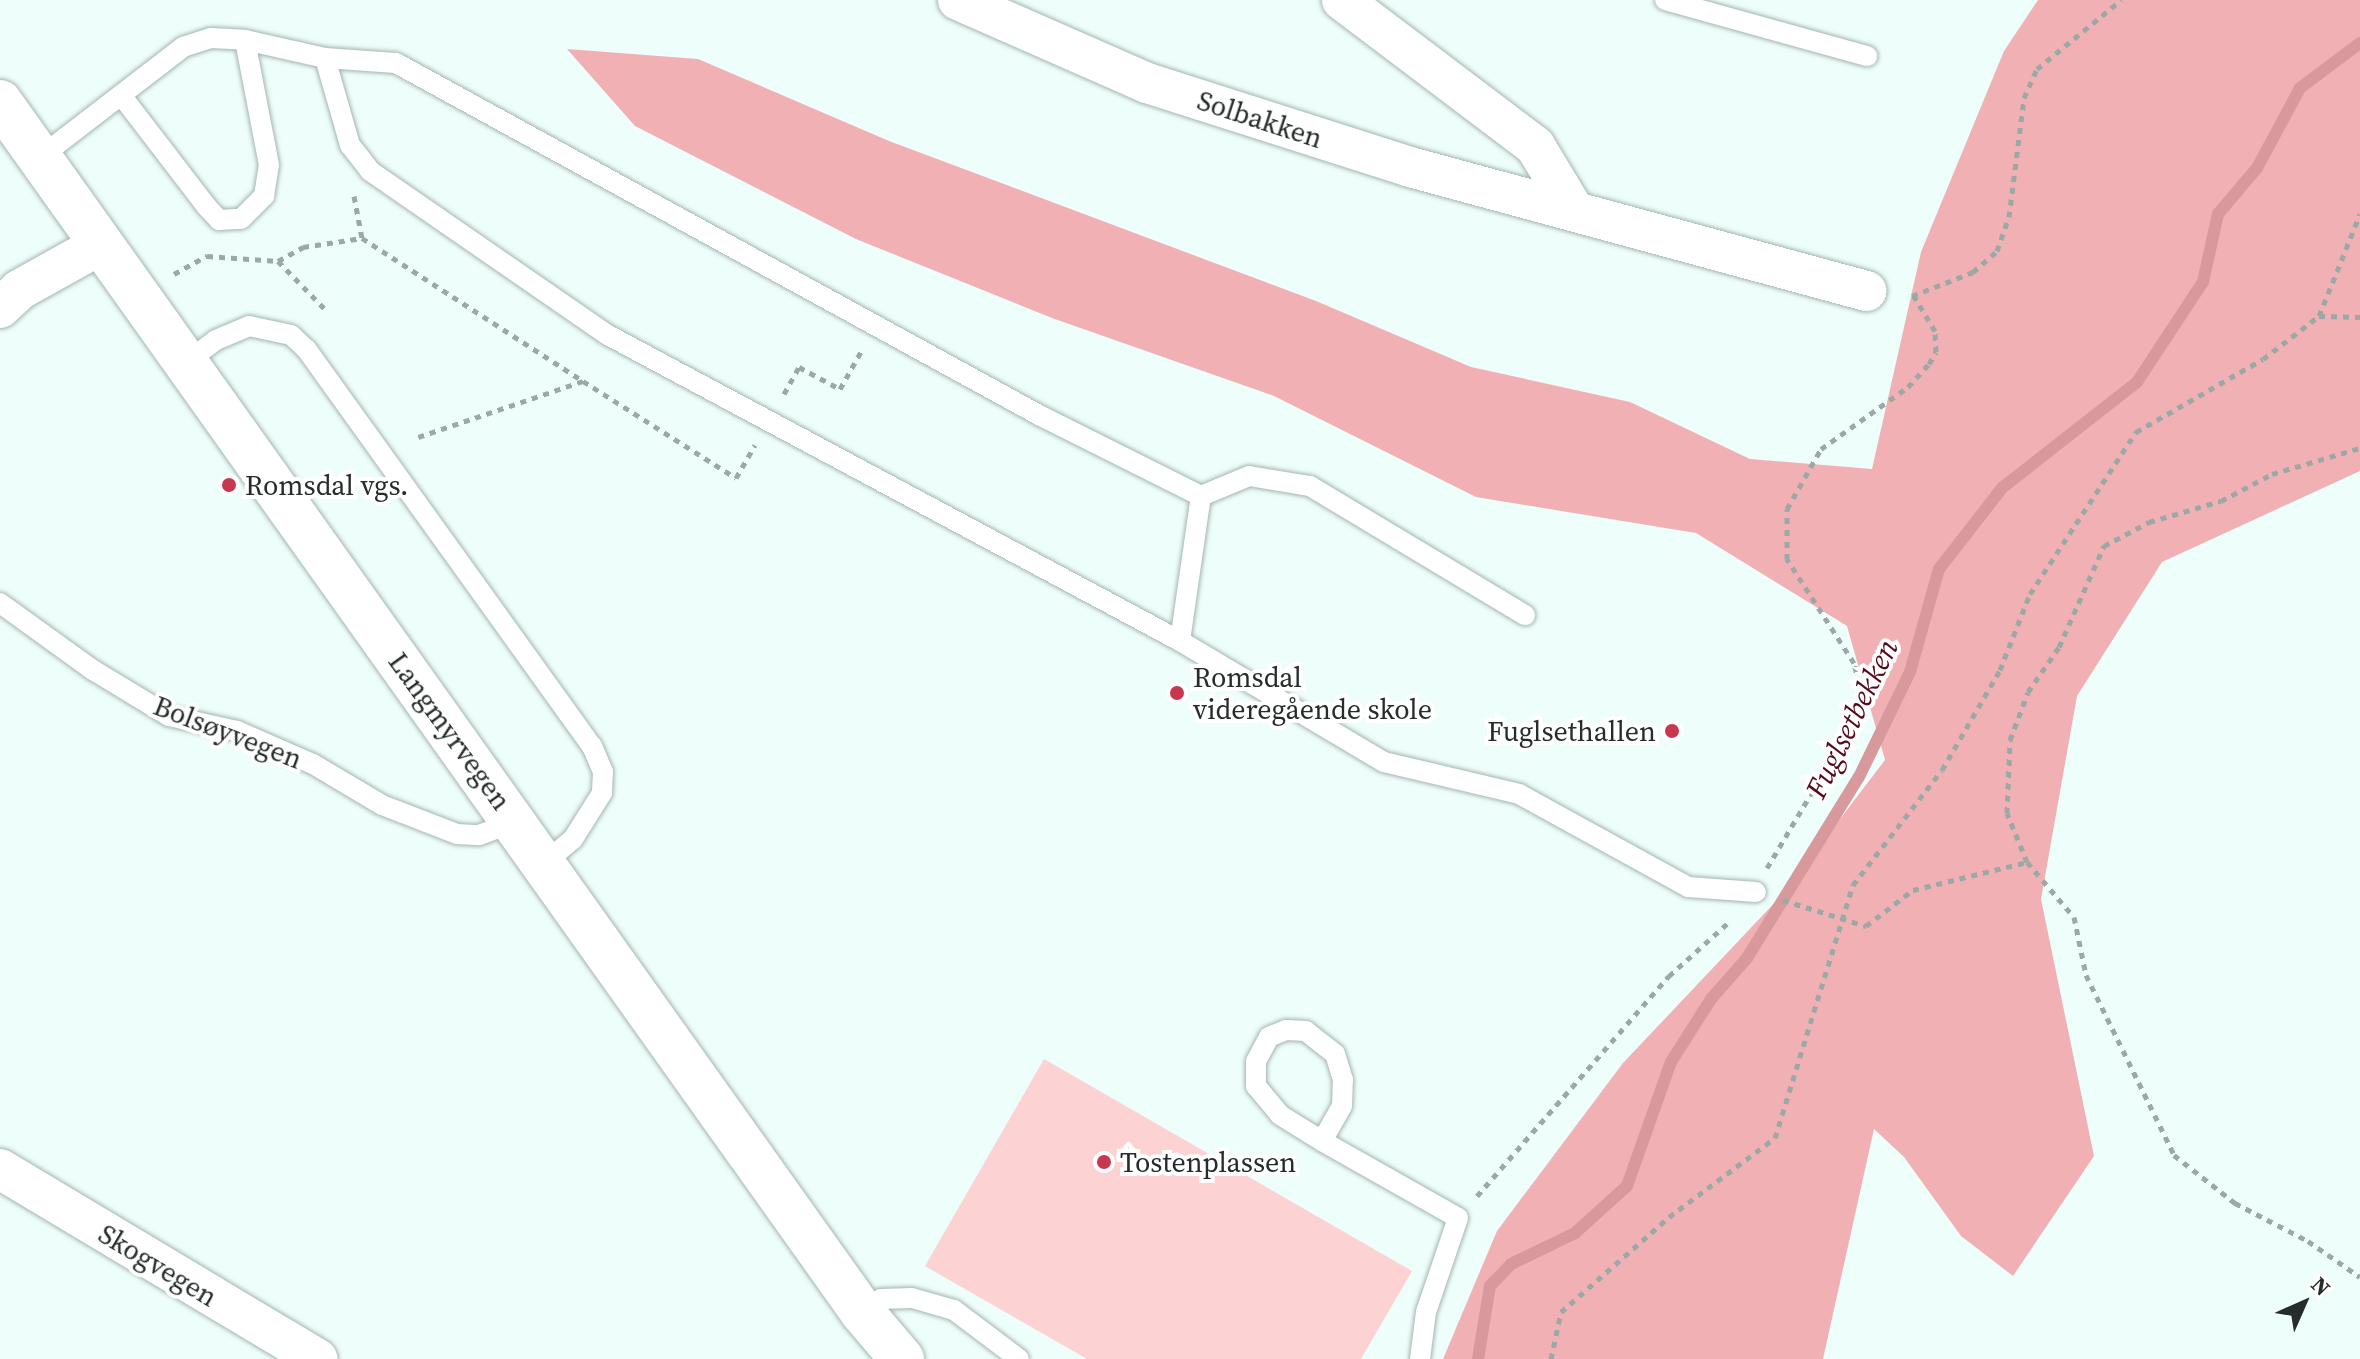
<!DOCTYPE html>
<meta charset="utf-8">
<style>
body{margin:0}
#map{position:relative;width:2360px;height:1359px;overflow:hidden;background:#eefefb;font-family:"Source Serif 4",serif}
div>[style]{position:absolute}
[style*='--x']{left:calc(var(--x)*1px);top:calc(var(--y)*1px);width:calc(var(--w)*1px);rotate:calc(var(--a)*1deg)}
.green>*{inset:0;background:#fcd2d3}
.forest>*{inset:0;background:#f1b0b4}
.stream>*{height:12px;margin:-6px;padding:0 6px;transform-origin:6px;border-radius:6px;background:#d7999c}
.path>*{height:5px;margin-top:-2.5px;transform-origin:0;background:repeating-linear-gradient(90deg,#9ca8a6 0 6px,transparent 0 12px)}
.roads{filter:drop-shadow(0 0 2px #a3b5b2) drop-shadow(0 0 2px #a3b5b2)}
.lane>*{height:20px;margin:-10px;padding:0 10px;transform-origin:10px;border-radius:10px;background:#fff}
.street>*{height:40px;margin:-20px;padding:0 20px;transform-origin:20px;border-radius:20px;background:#fff}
.secondary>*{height:44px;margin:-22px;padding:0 22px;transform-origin:22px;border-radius:22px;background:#fff}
.dots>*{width:22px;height:22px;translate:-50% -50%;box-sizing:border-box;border:4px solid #fff;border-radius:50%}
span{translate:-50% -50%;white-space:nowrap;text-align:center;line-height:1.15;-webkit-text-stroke:8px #fff;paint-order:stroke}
.street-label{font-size:28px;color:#252c2b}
.poi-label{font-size:28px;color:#252c2b}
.left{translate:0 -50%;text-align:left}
.right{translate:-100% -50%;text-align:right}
.water-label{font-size:30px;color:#550a1a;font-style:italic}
.north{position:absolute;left:2264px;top:1263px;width:80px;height:80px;-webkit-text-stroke:6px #fff;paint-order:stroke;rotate:45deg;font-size:22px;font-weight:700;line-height:32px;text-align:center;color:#252c2b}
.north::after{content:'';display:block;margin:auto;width:28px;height:36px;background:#252c2b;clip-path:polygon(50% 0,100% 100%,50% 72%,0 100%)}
</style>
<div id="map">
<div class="green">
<div style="clip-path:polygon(1044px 1059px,1412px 1271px,1361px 1359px,1087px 1359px,925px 1266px)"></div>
</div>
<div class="forest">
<div style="clip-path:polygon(2038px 0,2360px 0,2360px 471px,2162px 562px,2077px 696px,2041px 899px,2094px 1156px,2013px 1276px,1961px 1236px,1904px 1157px,1874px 1129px,1823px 1359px,1443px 1359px,1497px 1231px,1623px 1063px,1782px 895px,1885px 760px,1847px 626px,1696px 533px,1476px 497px,1274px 396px,1052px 318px,856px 239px,635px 126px,567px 49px,698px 59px,889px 141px,1316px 301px,1471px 367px,1630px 402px,1750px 459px,1872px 469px,1921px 252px,2004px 51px)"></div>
</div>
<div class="stream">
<div style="--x:1478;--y:1359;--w:74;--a:-80.7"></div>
<div style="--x:1490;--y:1286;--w:30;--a:-46"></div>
<div style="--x:1511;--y:1264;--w:71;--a:-25.8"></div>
<div style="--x:1575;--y:1233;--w:70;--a:-42.1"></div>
<div style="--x:1627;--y:1186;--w:132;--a:-70.5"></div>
<div style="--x:1671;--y:1062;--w:75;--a:-57.6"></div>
<div style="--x:1711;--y:999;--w:55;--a:-48.7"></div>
<div style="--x:1747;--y:958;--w:213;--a:-58.3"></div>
<div style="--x:1859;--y:777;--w:117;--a:-64.1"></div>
<div style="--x:1910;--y:672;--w:107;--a:-74.3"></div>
<div style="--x:1939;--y:569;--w:103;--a:-52.1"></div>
<div style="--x:2002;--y:488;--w:172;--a:-38.1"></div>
<div style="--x:2137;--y:382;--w:120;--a:-56.6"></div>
<div style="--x:2203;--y:282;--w:70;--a:-77.6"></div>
<div style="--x:2218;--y:214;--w:60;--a:-49.7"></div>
<div style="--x:2257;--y:168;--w:91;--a:-61.7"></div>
<div style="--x:2300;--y:88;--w:75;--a:-36.9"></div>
</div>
<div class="path">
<div style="--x:354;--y:196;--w:43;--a:79.2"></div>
<div style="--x:278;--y:261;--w:29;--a:-29"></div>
<div style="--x:303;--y:247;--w:60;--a:-8.7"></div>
<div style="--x:362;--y:238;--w:263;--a:32.9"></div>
<div style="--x:583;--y:381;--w:176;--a:161.2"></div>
<div style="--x:174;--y:274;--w:38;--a:-29"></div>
<div style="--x:207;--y:256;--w:71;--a:4"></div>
<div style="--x:278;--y:261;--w:66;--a:45.6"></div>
<div style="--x:1912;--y:296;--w:66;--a:-21.5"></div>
<div style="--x:1973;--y:272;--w:32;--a:-41"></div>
<div style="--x:1997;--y:251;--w:36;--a:-71"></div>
<div style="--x:2009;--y:217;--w:120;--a:-82.8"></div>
<div style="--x:2024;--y:98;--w:32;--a:-66"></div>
<div style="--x:2037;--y:69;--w:109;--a:-39.4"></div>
<div style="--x:2319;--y:316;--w:41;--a:1.4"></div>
<div style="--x:583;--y:381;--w:181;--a:32.4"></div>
<div style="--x:736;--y:478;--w:38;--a:-60"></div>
<div style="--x:784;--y:394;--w:31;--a:-61"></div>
<div style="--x:799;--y:367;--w:47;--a:28.2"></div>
<div style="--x:840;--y:389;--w:45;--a:-60.6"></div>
<div style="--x:2027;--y:862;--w:53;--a:-112.2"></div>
<div style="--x:2007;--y:813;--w:73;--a:-87.6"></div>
<div style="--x:2010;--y:740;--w:51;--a:-69.4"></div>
<div style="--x:2028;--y:692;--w:55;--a:-55.4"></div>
<div style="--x:2059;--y:647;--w:111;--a:-66"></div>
<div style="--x:2104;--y:546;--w:51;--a:-28.1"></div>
<div style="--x:2149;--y:522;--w:75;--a:-16.3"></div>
<div style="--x:2221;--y:501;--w:58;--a:-27.9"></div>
<div style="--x:2272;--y:474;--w:92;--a:-16.5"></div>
<div style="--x:1767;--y:868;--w:161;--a:-59.3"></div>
<div style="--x:1849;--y:730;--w:37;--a:-70"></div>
<div style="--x:1862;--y:695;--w:33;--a:-104"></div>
<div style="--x:1854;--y:663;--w:124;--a:-122.8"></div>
<div style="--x:1787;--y:559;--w:50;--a:-90"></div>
<div style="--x:1787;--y:509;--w:69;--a:-60.5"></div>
<div style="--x:1821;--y:449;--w:107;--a:-35.5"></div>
<div style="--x:1908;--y:387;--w:31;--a:-48"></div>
<div style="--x:1929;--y:364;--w:14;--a:-60"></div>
<div style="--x:1936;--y:352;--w:21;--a:-93"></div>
<div style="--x:1935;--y:331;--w:41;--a:-121"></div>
<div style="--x:1783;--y:900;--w:87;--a:17.4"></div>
<div style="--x:1866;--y:926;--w:59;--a:-37.5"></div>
<div style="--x:1913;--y:890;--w:117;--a:-13.8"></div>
<div style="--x:2027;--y:862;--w:72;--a:49.5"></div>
<div style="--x:2074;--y:917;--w:59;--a:78.3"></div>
<div style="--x:2086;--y:975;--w:200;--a:63.9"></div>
<div style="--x:2174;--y:1155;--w:78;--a:38.2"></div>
<div style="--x:2235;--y:1203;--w:82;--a:27.5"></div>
<div style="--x:2308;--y:1241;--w:63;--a:34.7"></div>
<div style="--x:1477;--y:1196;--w:292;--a:-48.9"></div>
<div style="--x:1669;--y:976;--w:82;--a:-42"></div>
<div style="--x:1551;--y:1359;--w:48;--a:-78"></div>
<div style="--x:1561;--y:1312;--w:144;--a:-41.3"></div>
<div style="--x:1669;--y:1217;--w:132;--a:-36.7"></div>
<div style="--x:1775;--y:1138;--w:265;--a:-72.9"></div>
<div style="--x:1853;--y:885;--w:145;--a:-52.3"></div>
<div style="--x:1942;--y:770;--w:116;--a:-59.9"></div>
<div style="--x:2000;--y:670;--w:82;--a:-68.5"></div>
<div style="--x:2030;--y:594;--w:194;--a:-56.8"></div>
<div style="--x:2136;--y:432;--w:146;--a:-29.9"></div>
<div style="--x:2263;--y:359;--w:71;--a:-37.5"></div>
<div style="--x:2319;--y:316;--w:110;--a:-68.1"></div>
</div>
<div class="roads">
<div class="lane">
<div style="--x:1665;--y:0;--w:210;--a:15.5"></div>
<div style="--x:325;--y:58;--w:91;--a:74"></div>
<div style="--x:350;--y:145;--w:33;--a:52"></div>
<div style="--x:370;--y:171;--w:287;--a:34.6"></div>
<div style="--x:606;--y:334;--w:651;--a:28.14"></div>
<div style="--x:1180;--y:641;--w:237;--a:30.7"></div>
<div style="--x:1384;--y:762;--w:139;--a:13.3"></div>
<div style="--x:1519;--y:794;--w:193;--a:28.8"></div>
<div style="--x:1688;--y:887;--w:68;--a:4.2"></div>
<div style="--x:121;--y:95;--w:141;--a:52.5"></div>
<div style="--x:207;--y:207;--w:18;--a:47"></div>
<div style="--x:219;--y:220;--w:22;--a:-3"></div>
<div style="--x:241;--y:219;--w:33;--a:-45"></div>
<div style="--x:264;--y:196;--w:31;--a:-81"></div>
<div style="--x:269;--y:165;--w:127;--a:-100.9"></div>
<div style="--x:39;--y:158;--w:182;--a:-37.6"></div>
<div style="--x:183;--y:47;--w:29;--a:-18"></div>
<div style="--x:211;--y:38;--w:34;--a:3"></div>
<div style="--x:245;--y:40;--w:82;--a:12.7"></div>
<div style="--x:325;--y:58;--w:71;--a:4"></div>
<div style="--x:396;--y:63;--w:733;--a:28.7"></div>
<div style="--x:1039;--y:415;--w:181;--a:26.6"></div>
<div style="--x:1201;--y:496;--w:52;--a:-22.6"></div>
<div style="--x:1249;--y:476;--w:62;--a:9.3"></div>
<div style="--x:1310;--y:486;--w:251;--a:31"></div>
<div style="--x:184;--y:364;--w:40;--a:-37"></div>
<div style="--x:216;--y:340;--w:36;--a:-23"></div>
<div style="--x:249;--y:326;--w:43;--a:12.1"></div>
<div style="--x:291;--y:335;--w:22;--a:43"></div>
<div style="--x:307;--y:350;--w:488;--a:54.3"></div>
<div style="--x:592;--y:746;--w:28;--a:67"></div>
<div style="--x:603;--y:772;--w:21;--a:93"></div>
<div style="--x:602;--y:793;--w:54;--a:122.2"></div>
<div style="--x:573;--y:839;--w:38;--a:140"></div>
<div style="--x:0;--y:603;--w:115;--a:35.8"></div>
<div style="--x:93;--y:670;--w:89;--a:31.2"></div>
<div style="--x:169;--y:716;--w:70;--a:12.4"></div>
<div style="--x:237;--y:731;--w:83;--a:23.5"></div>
<div style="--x:313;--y:764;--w:80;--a:30.7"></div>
<div style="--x:382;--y:805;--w:80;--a:21.1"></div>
<div style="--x:457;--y:834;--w:22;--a:3"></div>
<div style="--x:479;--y:835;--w:38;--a:-20"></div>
<div style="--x:1180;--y:641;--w:147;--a:-81.8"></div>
<div style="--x:1322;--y:1141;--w:40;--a:-60.3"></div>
<div style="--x:1342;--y:1106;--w:26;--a:-88"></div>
<div style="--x:1343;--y:1080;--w:27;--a:-107"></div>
<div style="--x:1335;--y:1054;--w:37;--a:-142"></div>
<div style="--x:1306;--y:1031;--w:20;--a:-177"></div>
<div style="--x:1286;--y:1030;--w:18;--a:158"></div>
<div style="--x:1269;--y:1037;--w:27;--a:118"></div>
<div style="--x:1256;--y:1061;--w:25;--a:90"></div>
<div style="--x:1256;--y:1086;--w:38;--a:50"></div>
<div style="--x:1280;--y:1115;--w:49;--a:31.8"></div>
<div style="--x:1322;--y:1141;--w:156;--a:29.5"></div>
<div style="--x:1458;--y:1218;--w:99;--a:108.8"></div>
<div style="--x:1426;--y:1312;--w:47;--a:97.3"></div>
<div style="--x:862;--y:1312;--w:23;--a:-34"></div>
<div style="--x:881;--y:1299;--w:31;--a:-2"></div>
<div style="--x:912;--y:1298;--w:44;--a:15.9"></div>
<div style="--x:954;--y:1310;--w:81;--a:37"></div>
</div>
<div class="street">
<div style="--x:958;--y:0;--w:206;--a:23.7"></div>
<div style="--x:1147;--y:83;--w:276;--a:17.7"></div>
<div style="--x:1410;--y:167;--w:473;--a:15.2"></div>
<div style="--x:1342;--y:0;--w:242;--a:37.1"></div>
<div style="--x:1535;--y:146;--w:71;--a:58.8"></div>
<div style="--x:0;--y:308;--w:26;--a:-43"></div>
<div style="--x:19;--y:290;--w:93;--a:-29.1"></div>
<div style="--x:0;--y:1169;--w:370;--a:30.9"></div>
</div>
<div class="secondary">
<div style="--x:0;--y:102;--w:1486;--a:54.53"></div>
<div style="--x:862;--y:1312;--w:62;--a:49.6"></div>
</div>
</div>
<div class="dots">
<div style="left:229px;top:485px;background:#c83750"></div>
<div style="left:1177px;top:693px;background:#c83750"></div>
<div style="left:1672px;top:731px;background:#c83750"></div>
<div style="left:1104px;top:1162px;background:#c83750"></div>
</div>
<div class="street-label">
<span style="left:1260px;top:119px;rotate:18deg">Solbakken</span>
<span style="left:450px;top:731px;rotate:54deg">Langmyrvegen</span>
<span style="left:228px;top:732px;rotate:21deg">Bolsøyvegen</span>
<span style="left:158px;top:1265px;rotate:31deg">Skogvegen</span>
</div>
<div class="poi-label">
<span class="left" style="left:245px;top:485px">Romsdal vgs.</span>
<span class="left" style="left:1193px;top:693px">Romsdal<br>videregående skole</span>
<span class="right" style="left:1656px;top:731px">Fuglsethallen</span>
<span class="left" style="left:1120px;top:1162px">Tostenplassen</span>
</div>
<div class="water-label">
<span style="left:1852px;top:719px;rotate:-64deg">Fuglsetbekken</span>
</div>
<div class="north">N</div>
</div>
